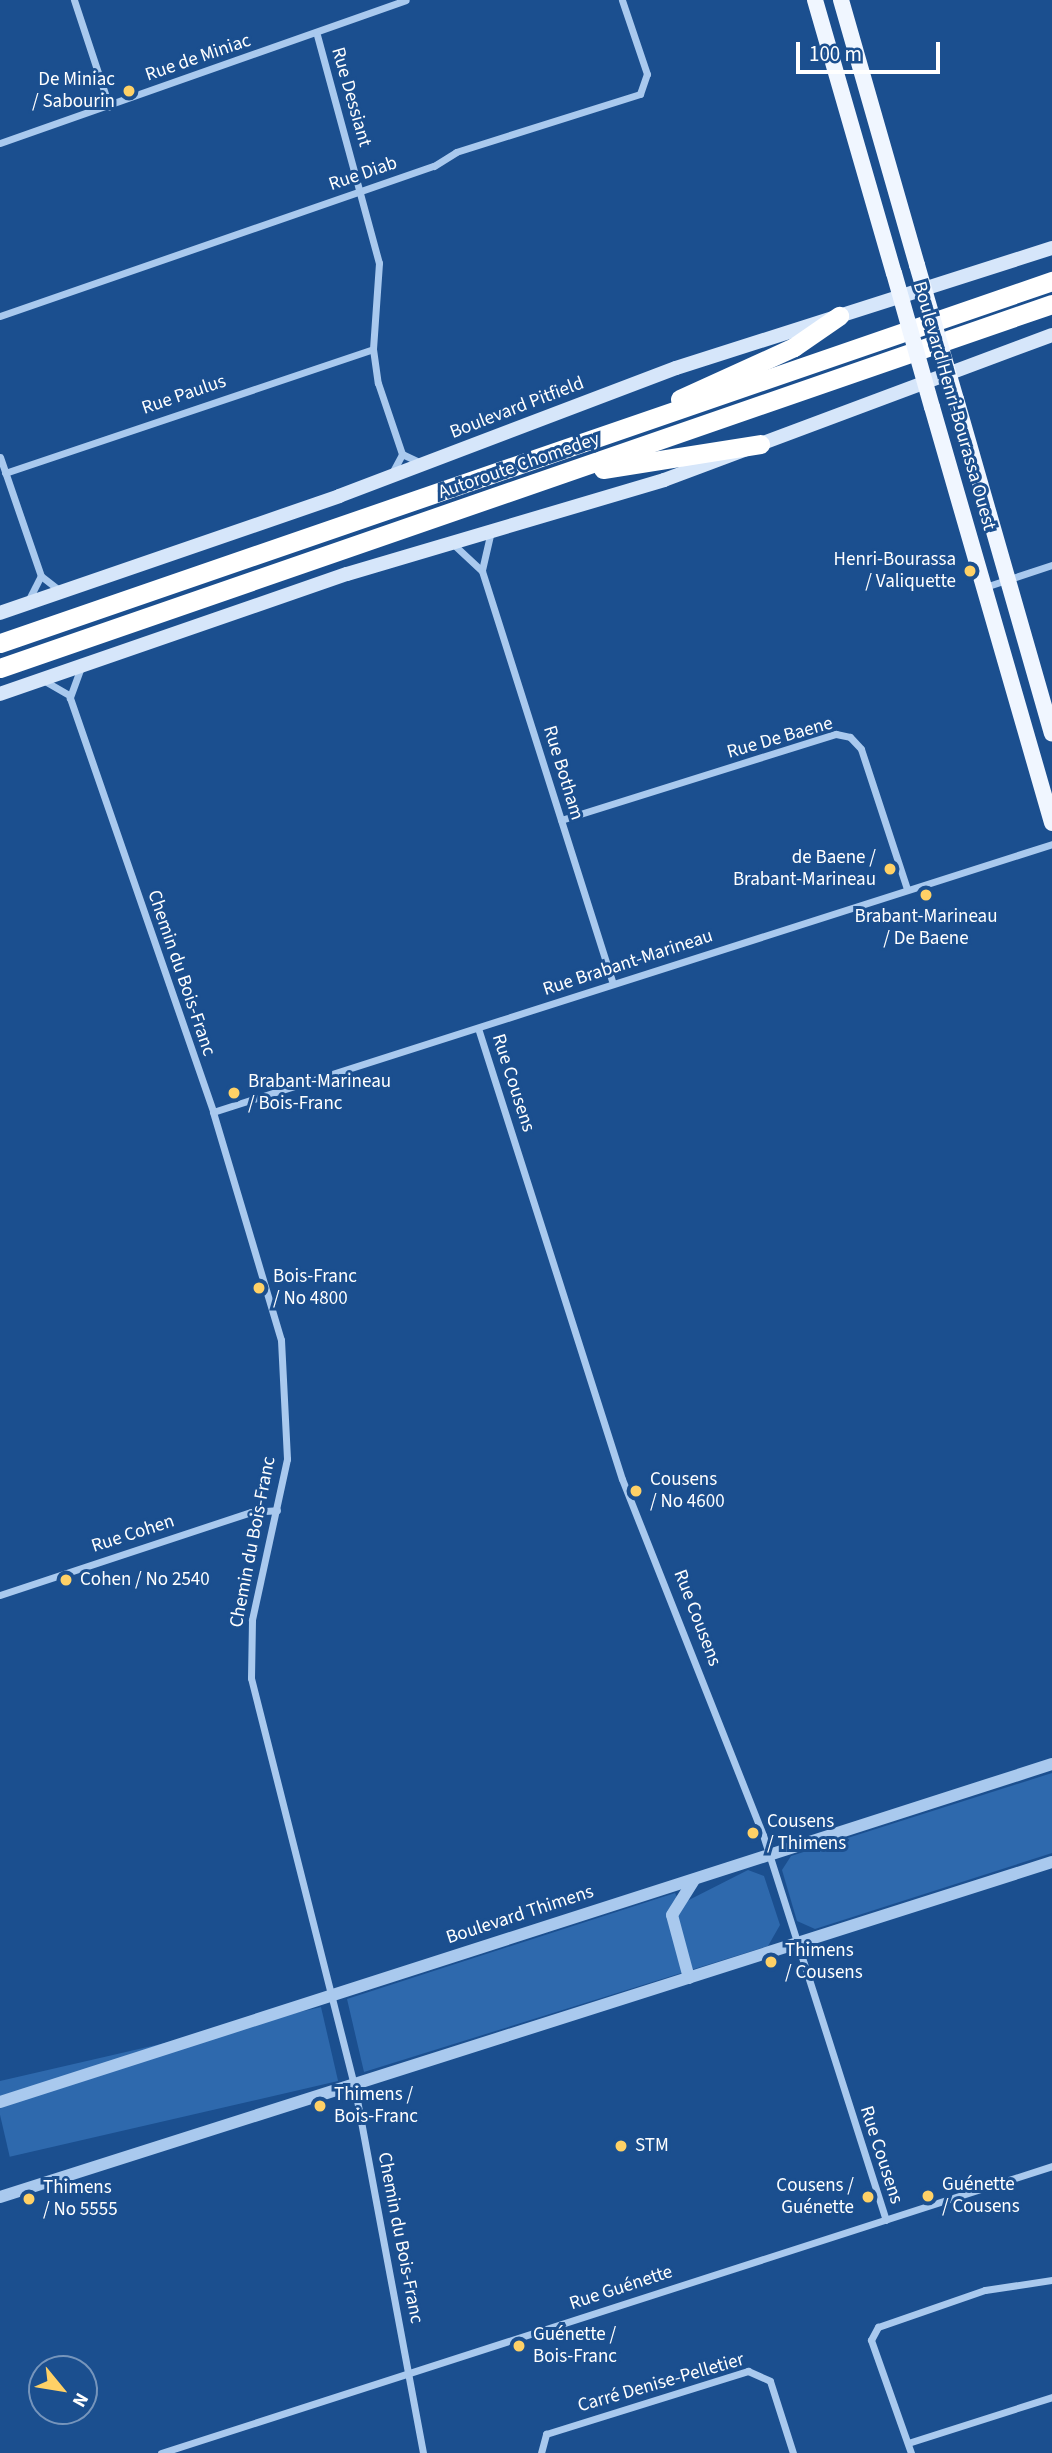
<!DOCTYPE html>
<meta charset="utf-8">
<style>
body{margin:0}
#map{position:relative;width:1052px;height:2453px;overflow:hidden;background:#1b4f8f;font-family:"Source Sans 3",sans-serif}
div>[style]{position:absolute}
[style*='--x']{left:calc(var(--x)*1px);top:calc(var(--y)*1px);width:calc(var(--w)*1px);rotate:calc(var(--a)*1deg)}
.green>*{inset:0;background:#2e69ad;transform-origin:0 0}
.minor>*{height:7px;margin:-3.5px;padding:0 3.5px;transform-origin:3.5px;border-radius:3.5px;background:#a9c9ee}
.tertiary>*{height:12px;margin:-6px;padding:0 6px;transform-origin:6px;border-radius:6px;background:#a9c9ee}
.secondary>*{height:14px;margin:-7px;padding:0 7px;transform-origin:7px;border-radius:7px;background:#d6e6fa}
.primary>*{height:16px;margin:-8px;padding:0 8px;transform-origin:8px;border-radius:8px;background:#f0f6ff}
.motorway>*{height:19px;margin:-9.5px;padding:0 9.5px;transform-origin:9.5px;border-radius:9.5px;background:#fff}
.primary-bridge>*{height:16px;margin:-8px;padding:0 8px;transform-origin:8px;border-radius:8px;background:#f0f6ff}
.dots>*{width:19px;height:19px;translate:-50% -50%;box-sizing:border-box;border:4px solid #1b4f8f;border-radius:50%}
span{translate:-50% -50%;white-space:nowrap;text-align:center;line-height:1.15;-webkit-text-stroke:6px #1b4f8f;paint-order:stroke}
.street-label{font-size:19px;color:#fff}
.poi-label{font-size:19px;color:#fff}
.right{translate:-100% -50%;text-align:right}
.left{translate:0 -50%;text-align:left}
.north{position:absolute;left:28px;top:2355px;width:70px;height:70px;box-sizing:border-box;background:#1b4f8f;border:2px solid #7695bc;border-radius:50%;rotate:120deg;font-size:19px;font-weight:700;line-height:28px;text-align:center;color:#fff}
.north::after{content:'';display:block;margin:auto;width:24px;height:32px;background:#ffd166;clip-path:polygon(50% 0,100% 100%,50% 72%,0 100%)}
.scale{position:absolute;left:796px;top:42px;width:144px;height:32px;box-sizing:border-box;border:4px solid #fff;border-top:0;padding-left:9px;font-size:21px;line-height:24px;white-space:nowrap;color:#fff;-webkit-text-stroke:5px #1b4f8f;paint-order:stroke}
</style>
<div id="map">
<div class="green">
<div style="clip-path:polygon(1052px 1773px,1052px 1853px,815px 1929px,797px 1921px,782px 1870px,791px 1856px)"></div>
<div style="clip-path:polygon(748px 1870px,764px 1876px,780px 1925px,768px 1946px,364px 2072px,347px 1999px,675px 1893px,681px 1904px)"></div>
<div style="left:321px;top:2007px;width:76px;height:337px;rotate:77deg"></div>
</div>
<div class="minor">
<div style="--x:74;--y:0;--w:112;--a:71.7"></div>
<div style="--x:317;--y:35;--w:236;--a:74.8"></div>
<div style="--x:379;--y:263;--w:86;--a:94"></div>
<div style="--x:373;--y:349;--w:34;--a:82"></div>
<div style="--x:378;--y:383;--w:75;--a:71.3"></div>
<div style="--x:402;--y:454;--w:21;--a:25"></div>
<div style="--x:0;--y:143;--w:430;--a:-19.4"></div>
<div style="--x:0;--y:316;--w:459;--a:-19.1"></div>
<div style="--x:434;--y:166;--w:26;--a:-32"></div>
<div style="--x:456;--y:152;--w:193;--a:-17.5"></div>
<div style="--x:640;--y:94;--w:21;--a:-71"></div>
<div style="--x:647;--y:74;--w:78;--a:-108.7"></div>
<div style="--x:0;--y:457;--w:126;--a:71"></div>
<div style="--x:41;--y:576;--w:24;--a:38"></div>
<div style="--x:5;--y:473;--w:388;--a:-18.6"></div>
<div style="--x:391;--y:475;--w:24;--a:-62"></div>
<div style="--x:452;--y:543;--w:41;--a:43"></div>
<div style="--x:482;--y:571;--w:433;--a:72.4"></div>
<div style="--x:482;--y:570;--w:39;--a:-77"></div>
<div style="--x:985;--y:587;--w:71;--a:-18.2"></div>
<div style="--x:27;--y:603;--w:30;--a:-63"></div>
<div style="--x:81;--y:667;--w:33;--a:110"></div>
<div style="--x:70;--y:698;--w:438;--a:70.9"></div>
<div style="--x:213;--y:1112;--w:238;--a:73.4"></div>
<div style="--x:281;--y:1340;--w:119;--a:87.1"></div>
<div style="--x:287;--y:1459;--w:165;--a:102.3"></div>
<div style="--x:252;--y:1620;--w:58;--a:91"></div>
<div style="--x:251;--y:1678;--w:419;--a:75.8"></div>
<div style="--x:354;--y:2084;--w:375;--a:79.4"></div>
<div style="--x:43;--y:680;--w:30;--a:30"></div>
<div style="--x:561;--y:820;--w:288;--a:-17.4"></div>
<div style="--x:836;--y:734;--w:14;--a:12"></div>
<div style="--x:850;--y:737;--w:16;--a:47"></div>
<div style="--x:861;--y:749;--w:147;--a:71.8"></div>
<div style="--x:478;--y:1028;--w:473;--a:72.3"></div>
<div style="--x:622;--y:1479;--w:383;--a:68.4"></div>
<div style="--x:763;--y:1835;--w:404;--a:72.3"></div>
<div style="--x:213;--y:1112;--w:881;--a:-17.71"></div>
<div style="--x:0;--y:1595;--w:264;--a:-18.3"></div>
<div style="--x:251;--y:1512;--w:26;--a:-4"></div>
<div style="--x:908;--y:2443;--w:151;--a:-17.7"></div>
<div style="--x:161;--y:2453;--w:936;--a:-17.85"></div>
<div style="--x:541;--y:2453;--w:20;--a:-75"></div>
<div style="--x:546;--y:2434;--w:212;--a:-17.3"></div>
<div style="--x:748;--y:2371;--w:24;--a:24"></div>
<div style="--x:770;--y:2381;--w:76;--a:72.3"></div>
<div style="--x:911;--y:2453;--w:120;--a:-109.5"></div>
<div style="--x:871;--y:2340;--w:15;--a:-62"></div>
<div style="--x:878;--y:2327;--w:113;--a:-19.1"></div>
<div style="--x:985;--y:2290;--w:68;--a:-8.5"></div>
</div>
<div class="tertiary">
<div style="--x:689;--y:1978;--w:65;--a:-105.1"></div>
<div style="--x:672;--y:1915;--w:41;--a:-57.8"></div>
<div style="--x:0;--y:2102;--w:1105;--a:-17.81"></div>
<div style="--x:0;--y:2197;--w:1104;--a:-17.66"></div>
</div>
<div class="secondary">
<div style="--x:0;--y:613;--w:359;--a:-19"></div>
<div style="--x:339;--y:496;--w:360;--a:-20.8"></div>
<div style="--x:676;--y:368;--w:395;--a:-17.7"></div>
<div style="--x:0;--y:694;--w:367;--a:-19.1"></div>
<div style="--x:347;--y:574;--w:331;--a:-16.5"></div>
<div style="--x:664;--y:480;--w:414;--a:-20.5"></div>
</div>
<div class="primary">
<div style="--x:815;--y:0;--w:284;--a:73.9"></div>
<div style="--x:841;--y:0;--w:276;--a:74"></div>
<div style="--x:956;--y:399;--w:348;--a:74"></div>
<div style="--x:932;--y:407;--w:433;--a:73.9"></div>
</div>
<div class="motorway">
<div style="--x:680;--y:399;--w:125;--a:-24.5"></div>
<div style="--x:794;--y:347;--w:55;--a:-34.6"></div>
<div style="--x:603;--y:469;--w:159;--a:-9"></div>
<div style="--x:0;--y:643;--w:1113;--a:-18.99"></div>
<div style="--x:0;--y:668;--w:1113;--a:-19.09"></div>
</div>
<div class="primary-bridge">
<div style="--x:917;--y:265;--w:140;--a:73.8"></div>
<div style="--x:894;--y:273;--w:139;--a:74.2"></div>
</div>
<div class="dots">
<div style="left:129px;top:91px;background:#ffd166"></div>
<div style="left:970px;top:571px;background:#ffd166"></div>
<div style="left:890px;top:869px;background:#ffd166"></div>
<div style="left:926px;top:895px;background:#ffd166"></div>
<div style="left:234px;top:1093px;background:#ffd166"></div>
<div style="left:259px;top:1288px;background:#ffd166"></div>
<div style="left:636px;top:1491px;background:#ffd166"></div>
<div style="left:66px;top:1580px;background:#ffd166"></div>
<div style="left:753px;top:1833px;background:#ffd166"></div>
<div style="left:771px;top:1962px;background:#ffd166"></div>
<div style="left:320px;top:2106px;background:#ffd166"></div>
<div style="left:621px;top:2146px;background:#ffd166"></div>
<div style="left:928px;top:2196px;background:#ffd166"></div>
<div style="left:868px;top:2197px;background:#ffd166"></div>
<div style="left:29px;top:2199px;background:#ffd166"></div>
<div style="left:519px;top:2346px;background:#ffd166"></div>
</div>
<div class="street-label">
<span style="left:198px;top:58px;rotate:-19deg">Rue de Miniac</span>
<span style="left:351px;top:97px;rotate:74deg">Rue Dessiant</span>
<span style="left:363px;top:174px;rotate:-19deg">Rue Diab</span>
<span style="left:184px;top:395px;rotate:-19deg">Rue Paulus</span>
<span style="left:954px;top:406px;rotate:74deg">Boulevard Henri-Bourassa Ouest</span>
<span style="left:517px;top:408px;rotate:-21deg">Boulevard Pitfield</span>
<span style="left:519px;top:466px;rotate:-19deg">Autoroute Chomedey</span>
<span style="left:780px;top:738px;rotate:-16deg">Rue De Baene</span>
<span style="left:563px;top:773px;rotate:73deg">Rue Botham</span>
<span style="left:628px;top:963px;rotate:-18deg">Rue Brabant-Marineau</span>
<span style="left:181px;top:973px;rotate:71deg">Chemin du Bois-Franc</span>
<span style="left:513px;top:1083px;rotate:72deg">Rue Cousens</span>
<span style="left:133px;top:1534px;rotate:-18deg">Rue Cohen</span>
<span style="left:253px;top:1542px;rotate:-79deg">Chemin du Bois-Franc</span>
<span style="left:697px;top:1618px;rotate:69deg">Rue Cousens</span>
<span style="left:520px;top:1915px;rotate:-18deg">Boulevard Thimens</span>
<span style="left:881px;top:2155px;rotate:72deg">Rue Cousens</span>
<span style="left:400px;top:2238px;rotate:79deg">Chemin du Bois-Franc</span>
<span style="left:621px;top:2288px;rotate:-18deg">Rue Guénette</span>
<span style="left:661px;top:2383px;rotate:-16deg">Carré Denise-Pelletier</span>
</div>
<div class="poi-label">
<span class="right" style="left:115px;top:91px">De Miniac<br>/ Sabourin</span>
<span class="right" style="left:956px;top:571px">Henri-Bourassa<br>/ Valiquette</span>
<span class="right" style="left:876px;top:869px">de Baene /<br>Brabant-Marineau</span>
<span style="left:926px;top:928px">Brabant-Marineau<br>/ De Baene</span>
<span class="left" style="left:248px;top:1093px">Brabant-Marineau<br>/ Bois-Franc</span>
<span class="left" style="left:273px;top:1288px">Bois-Franc<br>/ No 4800</span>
<span class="left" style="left:650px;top:1491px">Cousens<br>/ No 4600</span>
<span class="left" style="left:80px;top:1580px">Cohen / No 2540</span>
<span class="left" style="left:767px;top:1833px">Cousens<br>/ Thimens</span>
<span class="left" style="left:785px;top:1962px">Thimens<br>/ Cousens</span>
<span class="left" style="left:334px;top:2106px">Thimens /<br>Bois-Franc</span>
<span class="left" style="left:635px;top:2146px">STM</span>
<span class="left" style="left:942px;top:2196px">Guénette<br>/ Cousens</span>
<span class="right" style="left:854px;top:2197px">Cousens /<br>Guénette</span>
<span class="left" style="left:43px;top:2199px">Thimens<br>/ No 5555</span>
<span class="left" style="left:533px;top:2346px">Guénette /<br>Bois-Franc</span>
</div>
<div class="north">N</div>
<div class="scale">100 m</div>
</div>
